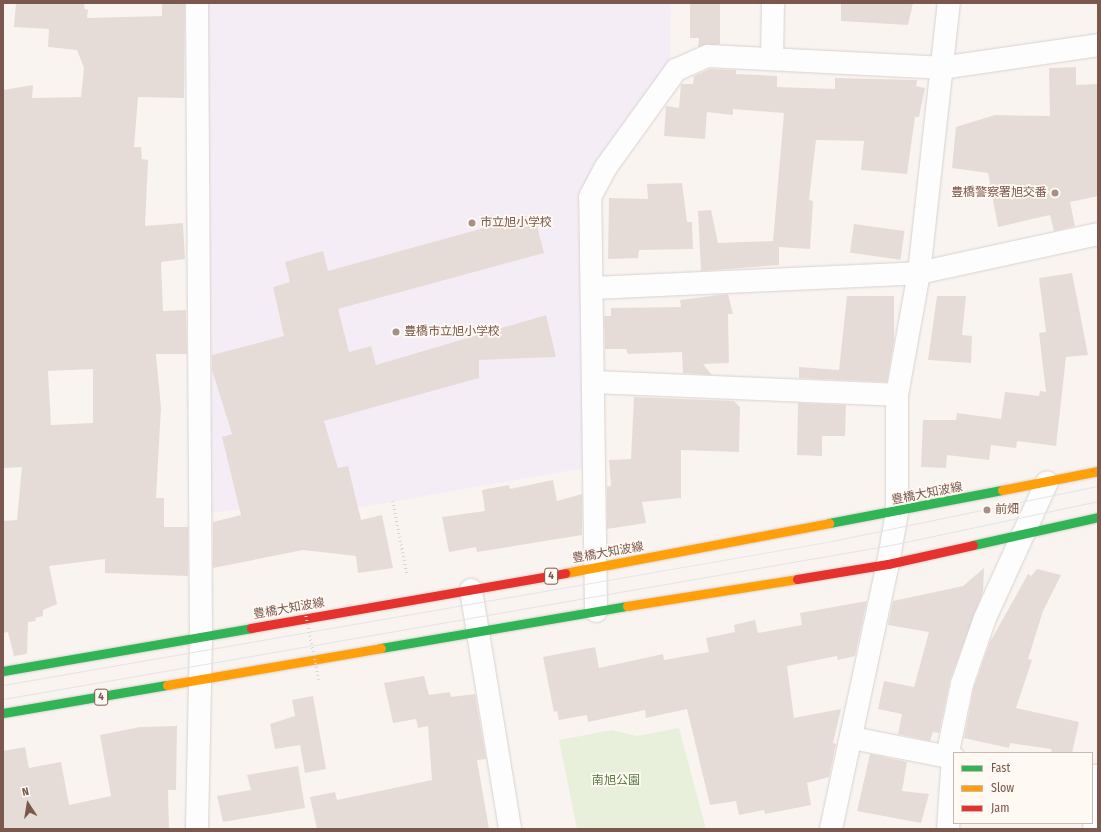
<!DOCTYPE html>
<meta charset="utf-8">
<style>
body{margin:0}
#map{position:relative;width:1101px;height:832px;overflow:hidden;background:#f9f4f0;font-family:"Fira Sans Condensed","Noto Sans JP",sans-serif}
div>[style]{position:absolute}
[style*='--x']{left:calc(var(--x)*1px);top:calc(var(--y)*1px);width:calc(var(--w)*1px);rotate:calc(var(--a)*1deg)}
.education>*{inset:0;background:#f5edf6}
.green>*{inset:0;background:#e8f0db}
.building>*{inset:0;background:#e6dcd7;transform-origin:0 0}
.path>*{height:2.5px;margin-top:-1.25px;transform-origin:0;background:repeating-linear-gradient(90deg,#dcd2d0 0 1px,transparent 0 4px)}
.roads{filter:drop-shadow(0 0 1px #d9d1ce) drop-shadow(0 0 1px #d9d1ce)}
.street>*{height:22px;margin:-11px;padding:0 11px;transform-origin:11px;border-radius:11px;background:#fefdfd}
.fast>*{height:9px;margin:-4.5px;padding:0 4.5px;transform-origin:4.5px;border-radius:4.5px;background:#30b455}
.slow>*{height:9px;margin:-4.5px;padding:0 4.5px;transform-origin:4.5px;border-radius:4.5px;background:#ff9f0a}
.jam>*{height:9px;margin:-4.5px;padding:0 4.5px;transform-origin:4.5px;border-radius:4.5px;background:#e5322d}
.tram>*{height:1px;margin:-0.5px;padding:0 0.5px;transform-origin:0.5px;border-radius:0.5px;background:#e5e3e7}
.path-bridge>*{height:2.5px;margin-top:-1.25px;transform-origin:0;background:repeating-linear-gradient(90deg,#dcd2d0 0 1px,transparent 0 4px)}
.dots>*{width:11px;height:11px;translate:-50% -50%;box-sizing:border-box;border:2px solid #fff9f3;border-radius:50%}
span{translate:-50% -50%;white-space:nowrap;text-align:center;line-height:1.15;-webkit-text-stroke:3.5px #fff9f3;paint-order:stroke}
.shield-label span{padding:1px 3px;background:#fff9f3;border:1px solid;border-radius:3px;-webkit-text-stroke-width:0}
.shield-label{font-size:11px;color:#7a584d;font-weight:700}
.poi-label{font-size:12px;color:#7a584d}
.right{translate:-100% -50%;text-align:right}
.left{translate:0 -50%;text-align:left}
.street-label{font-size:12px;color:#7a584d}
.park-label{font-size:12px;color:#587941}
.frame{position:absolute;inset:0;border:4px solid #7a584d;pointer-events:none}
.legend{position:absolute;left:953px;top:752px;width:140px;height:72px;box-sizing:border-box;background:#fff9f3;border:1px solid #cab9b1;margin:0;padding:5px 7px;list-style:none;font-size:12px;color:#7a584d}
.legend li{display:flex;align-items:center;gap:8px;height:20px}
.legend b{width:20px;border:1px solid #cab9b1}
.north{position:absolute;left:8px;top:784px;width:40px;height:40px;-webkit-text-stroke:3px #fff9f3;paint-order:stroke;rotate:348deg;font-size:11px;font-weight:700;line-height:16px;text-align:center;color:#7a584d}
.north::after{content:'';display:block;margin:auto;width:14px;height:18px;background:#7a584d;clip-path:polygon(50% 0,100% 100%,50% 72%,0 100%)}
</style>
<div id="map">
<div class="education">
<div style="clip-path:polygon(208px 3px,671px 3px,670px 63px,590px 176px,585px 468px,339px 511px,247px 509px,208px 513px)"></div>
</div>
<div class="green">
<div style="clip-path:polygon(679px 728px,706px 829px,577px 829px,559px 740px,612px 730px,637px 736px)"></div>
</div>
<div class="building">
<div style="clip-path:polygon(evenodd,16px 3px,84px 3px,85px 10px,88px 9px,87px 18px,162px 16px,162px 3px,185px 3px,184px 98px,138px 97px,134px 147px,141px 147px,142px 159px,148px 160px,145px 226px,183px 223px,185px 259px,161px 262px,163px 311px,186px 310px,187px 354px,156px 354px,161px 408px,156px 498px,164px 498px,164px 527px,188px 527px,188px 576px,105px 573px,105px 559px,49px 566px,57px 604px,43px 610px,43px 616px,35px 618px,36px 621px,28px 622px,27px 654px,14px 656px,8px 632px,3px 633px,3px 521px,17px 520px,22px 467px,3px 468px,3px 90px,33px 85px,32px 98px,81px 97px,84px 68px,77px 50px,48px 47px,49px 29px,14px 27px,16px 3px,93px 369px,93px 423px,51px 425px,48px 371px,93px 369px)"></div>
<div style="clip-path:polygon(690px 3px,720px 3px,720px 44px,698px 47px,699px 38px,690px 38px)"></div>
<div style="clip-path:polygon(841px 3px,913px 3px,908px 25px,841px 21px)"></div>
<div style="clip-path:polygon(1076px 67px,1076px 85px,1098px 84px,1098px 196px,1070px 202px,1075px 226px,1054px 231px,1050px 215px,998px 227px,988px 173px,952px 168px,956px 127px,995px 115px,1050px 116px,1049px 68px)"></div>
<div style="clip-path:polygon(710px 69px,736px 70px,736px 74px,777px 76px,777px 87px,835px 89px,835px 78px,917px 80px,916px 86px,925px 88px,919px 117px,915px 117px,907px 174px,861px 170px,864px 141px,816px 140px,809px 200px,813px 201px,810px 249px,779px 247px,779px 265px,701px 271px,698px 211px,711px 210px,718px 243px,773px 241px,784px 113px,733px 109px,733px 115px,707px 112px,705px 139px,664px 136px,666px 106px,679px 108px,681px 84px,693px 84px,694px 76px)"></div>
<div style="clip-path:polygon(682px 183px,687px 222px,692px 222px,693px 249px,639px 250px,638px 258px,608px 259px,609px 198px,648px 199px,647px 184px)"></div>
<div style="clip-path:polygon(534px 214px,544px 253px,338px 309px,349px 352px,371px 346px,376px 365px,546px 315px,556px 357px,479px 360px,479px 378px,324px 421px,338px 468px,348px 466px,361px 520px,382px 515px,393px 568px,358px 573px,356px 556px,303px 550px,213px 568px,213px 522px,241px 515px,222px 437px,232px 434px,212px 370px,212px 355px,284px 336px,273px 287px,290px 282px,285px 262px,323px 251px,328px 271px)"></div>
<div style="left:854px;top:224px;width:51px;height:29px;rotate:8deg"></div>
<div style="clip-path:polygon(1072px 273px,1088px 355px,1066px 357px,1056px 446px,1017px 441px,1016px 448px,991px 445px,989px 460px,947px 455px,946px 468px,921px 467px,923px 420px,956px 420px,957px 413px,1001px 419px,1005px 392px,1039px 396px,1040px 391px,1046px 392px,1039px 333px,1046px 332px,1039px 278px)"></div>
<div style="clip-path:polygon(728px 294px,733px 314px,728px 314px,729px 363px,703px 364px,712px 375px,683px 373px,682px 352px,628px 354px,626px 349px,605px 349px,604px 316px,611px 316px,611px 308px,681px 307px,680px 300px)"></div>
<div style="clip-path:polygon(847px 296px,894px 296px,894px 341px,887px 382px,799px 378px,799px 367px,839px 370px)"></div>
<div style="clip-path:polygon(937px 296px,966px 296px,962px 335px,972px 336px,971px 363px,928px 360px)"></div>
<div style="clip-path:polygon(634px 397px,734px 401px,740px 407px,739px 452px,681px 450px,681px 498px,642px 502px,646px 523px,607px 529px,607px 487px,611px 486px,609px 460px,631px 459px)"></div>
<div style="clip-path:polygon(798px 403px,846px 405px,845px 436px,822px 436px,822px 456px,797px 455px)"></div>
<div style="clip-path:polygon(553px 480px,557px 501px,582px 494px,582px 535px,477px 552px,476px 547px,449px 552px,442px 517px,485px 511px,482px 490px,509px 485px,510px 489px)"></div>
<div style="clip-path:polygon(984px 568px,983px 592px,950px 680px,939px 733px,933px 732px,930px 741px,898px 734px,902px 714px,878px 709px,884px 681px,914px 687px,929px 632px,888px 625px,893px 601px,963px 586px)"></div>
<div style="clip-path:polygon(1037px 569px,1061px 575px,1043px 611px,1028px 659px,1032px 660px,1016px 708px,1079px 722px,1072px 753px,1052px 753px,1051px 749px,1010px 743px,1009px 748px,964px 738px,974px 687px,990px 642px,1028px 574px,1031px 576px)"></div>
<div style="clip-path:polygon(867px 601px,855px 656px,838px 660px,837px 656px,787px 666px,794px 718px,841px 709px,833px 743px,836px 744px,829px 777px,807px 783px,811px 805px,765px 814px,764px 810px,739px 815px,736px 801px,710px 805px,687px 709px,646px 718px,645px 710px,588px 722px,587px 715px,559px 720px,557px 711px,554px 712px,543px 657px,595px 647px,599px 668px,663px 654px,664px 660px,709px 652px,706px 638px,735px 632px,734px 625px,755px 620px,758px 633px,802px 625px,800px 613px)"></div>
<div style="clip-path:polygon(424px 676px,429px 695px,450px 692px,451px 697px,475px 694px,486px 759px,477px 760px,489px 829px,317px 829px,310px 797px,335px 792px,337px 800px,432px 780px,428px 726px,418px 728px,416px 719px,393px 723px,384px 683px)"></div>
<div style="clip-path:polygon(313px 696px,326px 769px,305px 773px,300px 745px,275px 749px,270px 724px,295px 716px,292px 700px)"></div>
<div style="clip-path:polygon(177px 726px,176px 790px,168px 790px,169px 829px,3px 829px,3px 751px,25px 747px,29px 768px,61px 762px,69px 805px,111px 796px,100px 735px,140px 727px)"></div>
<div style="clip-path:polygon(870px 754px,907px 762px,902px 791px,929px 794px,921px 823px,857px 811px)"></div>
<div style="clip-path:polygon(298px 766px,305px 808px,223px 822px,217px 796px,251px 790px,247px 775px)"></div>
</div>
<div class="path">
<div style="--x:393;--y:501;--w:74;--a:79.1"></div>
</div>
<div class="roads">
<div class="street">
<div style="--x:197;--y:3;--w:634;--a:89.64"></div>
<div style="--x:201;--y:637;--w:192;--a:91.2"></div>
<div style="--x:772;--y:59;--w:56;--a:-89"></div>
<div style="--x:593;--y:288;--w:326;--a:-2.6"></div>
<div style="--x:919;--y:273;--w:183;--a:-12.3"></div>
<div style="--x:593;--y:382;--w:304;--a:2.4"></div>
<div style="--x:471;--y:590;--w:242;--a:80.7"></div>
<div style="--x:596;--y:611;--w:414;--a:-90.8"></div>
<div style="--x:590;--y:197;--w:34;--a:-62"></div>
<div style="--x:606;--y:167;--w:120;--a:-54.2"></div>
<div style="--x:676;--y:70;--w:35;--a:-24"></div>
<div style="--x:708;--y:56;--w:233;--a:2.9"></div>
<div style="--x:941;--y:68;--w:159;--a:-8.3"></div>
<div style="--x:852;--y:738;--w:104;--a:11.1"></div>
<div style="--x:947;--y:757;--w:75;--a:-78.4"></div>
<div style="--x:962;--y:684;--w:70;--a:-70.8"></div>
<div style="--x:985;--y:618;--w:149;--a:-65.5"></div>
<div style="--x:1092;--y:776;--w:6;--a:0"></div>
<div style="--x:831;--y:829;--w:271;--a:-77.9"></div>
<div style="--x:888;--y:564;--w:53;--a:-80.2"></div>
<div style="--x:897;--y:512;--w:117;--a:-90"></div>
<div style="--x:897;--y:395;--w:124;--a:-79.8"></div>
<div style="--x:919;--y:273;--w:272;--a:-83.7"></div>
<div style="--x:948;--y:829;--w:71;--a:-86"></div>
<div style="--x:1094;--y:829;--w:37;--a:-84"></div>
</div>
<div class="fast">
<div style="--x:829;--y:523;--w:176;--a:-10.8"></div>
<div style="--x:973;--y:545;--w:128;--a:-12.6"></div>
<div style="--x:381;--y:648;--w:250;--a:-9.7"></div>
<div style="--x:3;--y:671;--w:252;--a:-9.8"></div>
<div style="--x:3;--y:713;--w:166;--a:-9.7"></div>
</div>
<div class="slow">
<div style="--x:1002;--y:490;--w:98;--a:-11.2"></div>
<div style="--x:565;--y:573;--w:269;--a:-10.7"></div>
<div style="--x:627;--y:606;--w:172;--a:-9"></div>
<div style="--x:167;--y:685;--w:217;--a:-9.8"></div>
</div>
<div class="jam">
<div style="--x:797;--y:579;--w:92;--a:-9.4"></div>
<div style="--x:888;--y:564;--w:87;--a:-12.6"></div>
<div style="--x:251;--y:628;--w:319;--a:-9.9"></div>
</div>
</div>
<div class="tram">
<div style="--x:3;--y:685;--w:841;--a:-9.85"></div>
<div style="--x:832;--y:541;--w:272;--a:-11.7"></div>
<div style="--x:3;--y:699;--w:901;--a:-9.84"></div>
<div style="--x:891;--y:545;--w:212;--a:-12"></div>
</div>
<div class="path-bridge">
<div style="--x:303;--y:600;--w:81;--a:78.6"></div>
</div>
<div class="dots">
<div style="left:1055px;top:193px;background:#a68f86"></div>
<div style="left:472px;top:223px;background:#a68f86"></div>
<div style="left:396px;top:332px;background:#a68f86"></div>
<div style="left:987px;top:510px;background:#a68f86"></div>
</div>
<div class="shield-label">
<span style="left:551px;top:576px">4</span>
<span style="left:101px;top:697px">4</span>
</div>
<div class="poi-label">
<span class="right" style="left:1047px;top:193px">豊橋警察署旭交番</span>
<span class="left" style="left:480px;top:223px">市立旭小学校</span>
<span class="left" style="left:404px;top:332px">豊橋市立旭小学校</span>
<span class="left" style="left:995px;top:510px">前畑</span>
</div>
<div class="street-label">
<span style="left:927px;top:494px;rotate:-11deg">豊橋大知波線</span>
<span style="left:608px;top:553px;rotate:-10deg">豊橋大知波線</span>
<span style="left:289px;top:609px;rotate:-10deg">豊橋大知波線</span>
</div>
<div class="park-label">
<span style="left:616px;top:781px">南旭公園</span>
</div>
<div class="frame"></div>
<ul class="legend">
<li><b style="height:5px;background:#30b455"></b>Fast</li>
<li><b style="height:5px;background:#ff9f0a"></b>Slow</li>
<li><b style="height:5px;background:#e5322d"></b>Jam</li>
</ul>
<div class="north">N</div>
</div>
